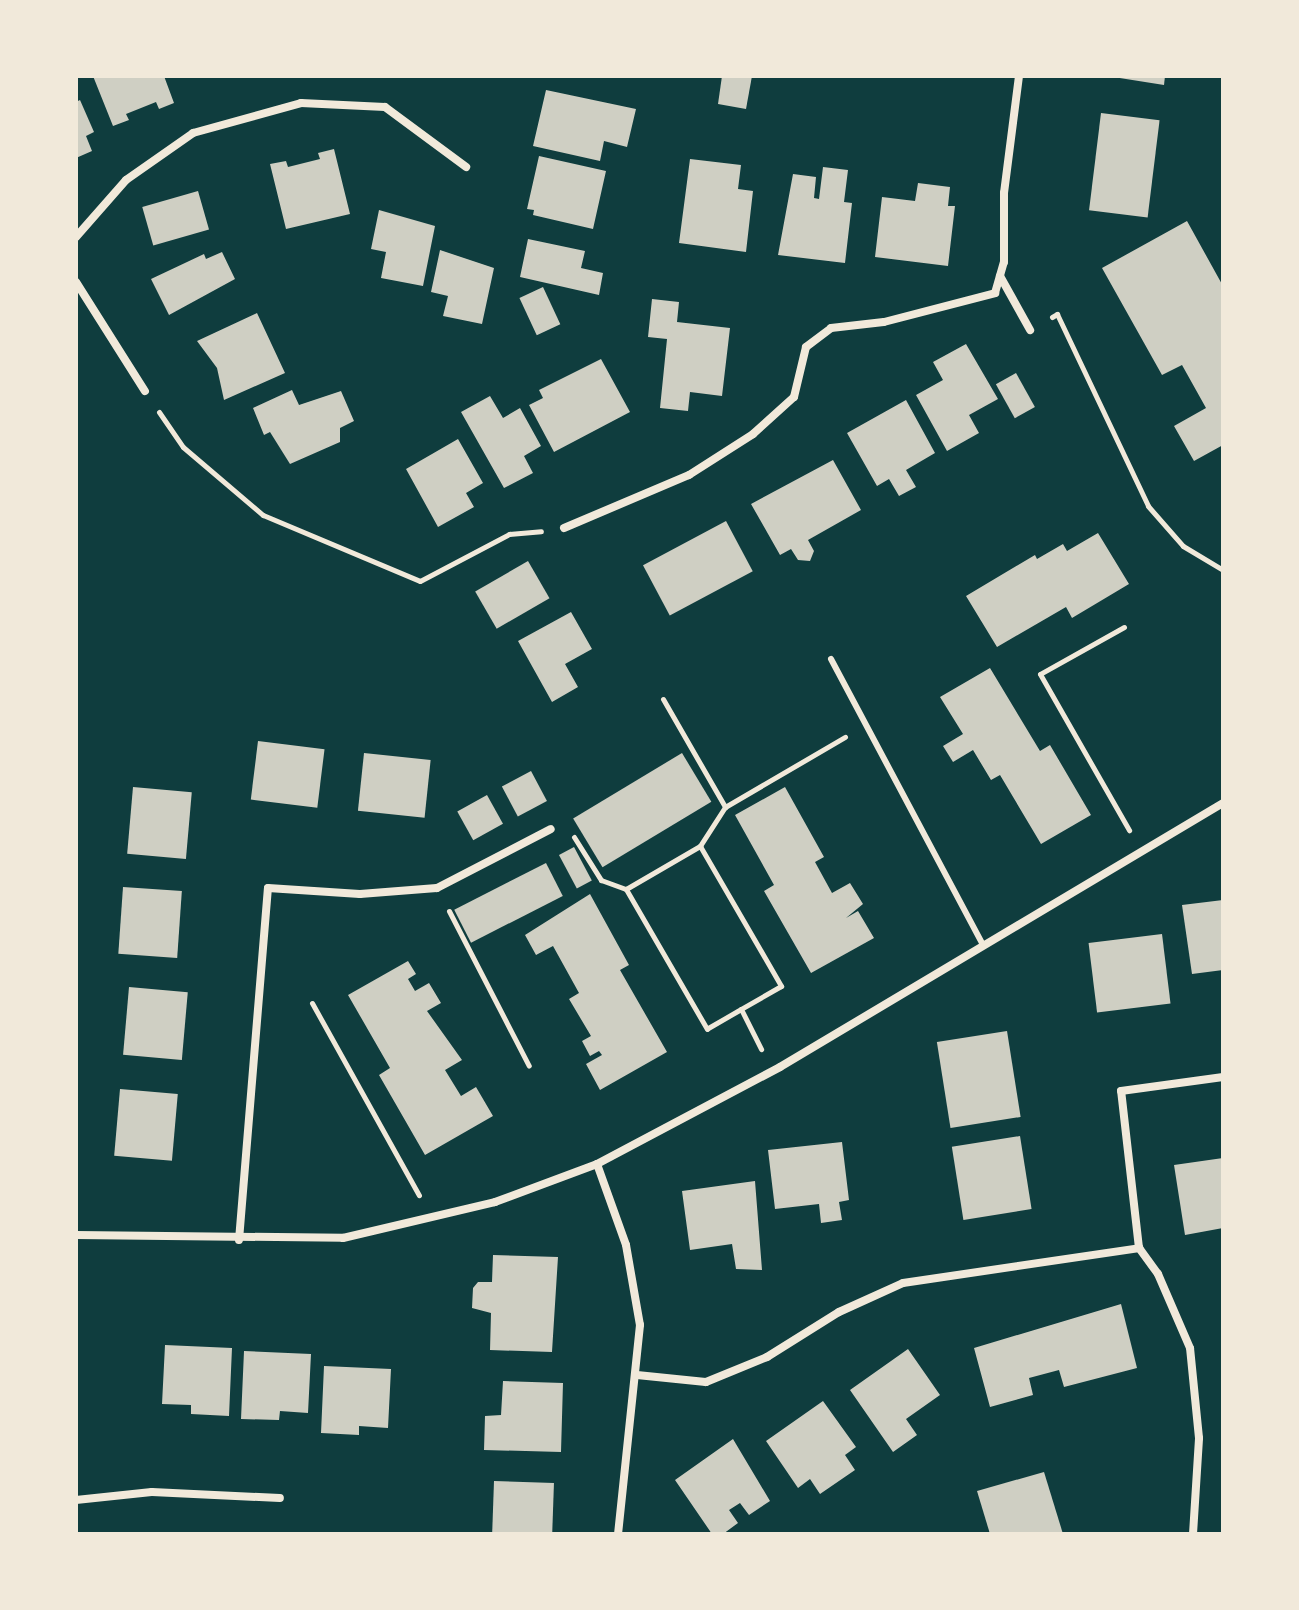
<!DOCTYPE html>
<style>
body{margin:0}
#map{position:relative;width:1299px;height:1610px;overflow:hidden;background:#0f3d3e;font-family:"Exo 2",sans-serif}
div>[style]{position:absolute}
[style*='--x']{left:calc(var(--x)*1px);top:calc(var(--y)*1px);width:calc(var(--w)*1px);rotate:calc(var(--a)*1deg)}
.building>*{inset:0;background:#cfcfc3;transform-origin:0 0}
.path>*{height:5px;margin:-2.5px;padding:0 2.5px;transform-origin:2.5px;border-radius:2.5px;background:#f1e9da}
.service>*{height:6px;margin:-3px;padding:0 3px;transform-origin:3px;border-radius:3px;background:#f1e9da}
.minor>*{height:8px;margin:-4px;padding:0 4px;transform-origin:4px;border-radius:4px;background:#f1e9da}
span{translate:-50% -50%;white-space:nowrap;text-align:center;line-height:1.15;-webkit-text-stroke:6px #f1e9da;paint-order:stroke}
.frame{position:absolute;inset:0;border:78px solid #f1e9da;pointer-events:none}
</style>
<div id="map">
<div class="building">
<div style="clip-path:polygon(93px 76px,164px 76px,174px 103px,159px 109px,156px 102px,126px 114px,129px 120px,113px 126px)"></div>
<div style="clip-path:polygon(722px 76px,752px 76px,746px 109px,718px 104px)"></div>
<div style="clip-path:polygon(1107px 76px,1165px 76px,1164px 85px)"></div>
<div style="clip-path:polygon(546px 90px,636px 109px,627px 147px,604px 141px,600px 161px,533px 146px)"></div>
<div style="clip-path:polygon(80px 100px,94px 132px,86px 136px,92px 151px,76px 158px,76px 102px)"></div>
<div style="left:1101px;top:113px;width:59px;height:98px;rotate:7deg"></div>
<div style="clip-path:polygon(334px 149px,350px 214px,286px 229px,270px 164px,286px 161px,288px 167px,320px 159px,318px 153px)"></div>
<div style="clip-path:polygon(539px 156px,606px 171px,593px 229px,533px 215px,534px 210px,527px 209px)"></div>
<div style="clip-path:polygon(690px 159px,741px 165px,738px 189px,753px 191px,746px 252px,679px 243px)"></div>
<div style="clip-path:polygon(823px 167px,848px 170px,844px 202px,852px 203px,845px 263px,778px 255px,793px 174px,816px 177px,814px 198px,819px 199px)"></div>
<div style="clip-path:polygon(918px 183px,950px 187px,948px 206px,955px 206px,948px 266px,875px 257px,882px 197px,915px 201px)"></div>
<div style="left:198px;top:191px;width:40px;height:58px;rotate:74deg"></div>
<div style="clip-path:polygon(379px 210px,435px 226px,423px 286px,381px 278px,386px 252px,371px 249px)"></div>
<div style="clip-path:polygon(1187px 221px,1223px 286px,1223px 445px,1194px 461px,1174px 426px,1206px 408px,1182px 365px,1162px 375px,1102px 268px)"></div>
<div style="clip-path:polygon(528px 239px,585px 251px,581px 268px,603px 273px,599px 295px,520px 277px)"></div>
<div style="clip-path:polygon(440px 250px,494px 268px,482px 324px,443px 316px,448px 296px,431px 292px)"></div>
<div style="clip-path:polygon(222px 252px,235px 279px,169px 315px,151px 279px,204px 254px,206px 259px)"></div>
<div style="left:543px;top:287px;width:41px;height:26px;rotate:65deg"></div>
<div style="clip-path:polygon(652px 299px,679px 302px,677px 322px,730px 328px,722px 396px,690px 392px,688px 411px,660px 408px,667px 339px,648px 337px)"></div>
<div style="clip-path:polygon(257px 313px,285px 373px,224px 400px,217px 368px,197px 341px)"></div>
<div style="clip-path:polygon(966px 344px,998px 399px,969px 415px,979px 433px,947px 451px,916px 395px,943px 380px,933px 362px)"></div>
<div style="clip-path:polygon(601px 359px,630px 412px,554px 452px,529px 405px,543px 398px,539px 390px)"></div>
<div style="left:1016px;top:373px;width:39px;height:23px;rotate:61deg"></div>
<div style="clip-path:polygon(292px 390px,299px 405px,341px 391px,354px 421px,340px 428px,340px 442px,290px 464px,270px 432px,264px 435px,253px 408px)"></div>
<div style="clip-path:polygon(490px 396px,503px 418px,520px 408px,541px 446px,524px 456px,533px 473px,504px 488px,461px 412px)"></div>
<div style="clip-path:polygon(906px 400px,935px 453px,906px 470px,916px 487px,899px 496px,889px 479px,877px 486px,847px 433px)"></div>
<div style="clip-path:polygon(458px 439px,483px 483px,466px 493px,474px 507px,438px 527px,406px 469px)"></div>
<div style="clip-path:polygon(833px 460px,861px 510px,808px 540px,814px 551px,810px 561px,798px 560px,791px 549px,780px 555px,751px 504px)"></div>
<div style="left:726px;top:521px;width:57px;height:94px;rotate:62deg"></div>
<div style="clip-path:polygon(1098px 533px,1129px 584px,1072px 618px,1066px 607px,997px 647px,966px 596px,1035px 555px,1037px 559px,1063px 544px,1067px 551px)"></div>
<div style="left:528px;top:561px;width:43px;height:61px;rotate:60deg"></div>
<div style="clip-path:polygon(571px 612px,592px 649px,565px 664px,578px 687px,552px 702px,518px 641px)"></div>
<div style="clip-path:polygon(990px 668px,1040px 751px,1050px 745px,1091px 815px,1041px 844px,1000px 775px,991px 780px,973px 750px,953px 762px,943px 746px,963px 734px,940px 697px)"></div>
<div style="left:258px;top:741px;width:67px;height:59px;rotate:7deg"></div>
<div style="left:364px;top:753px;width:67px;height:58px;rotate:6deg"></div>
<div style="left:682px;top:753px;width:57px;height:127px;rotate:59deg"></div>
<div style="left:531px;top:771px;width:34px;height:33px;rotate:62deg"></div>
<div style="left:133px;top:787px;width:59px;height:67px;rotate:5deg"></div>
<div style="clip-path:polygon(785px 787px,824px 857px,815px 862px,832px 893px,850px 883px,863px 904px,846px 918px,858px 911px,874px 938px,811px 973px,764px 891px,774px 885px,735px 815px)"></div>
<div style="left:487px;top:795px;width:33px;height:34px;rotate:61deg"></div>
<div style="left:574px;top:847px;width:38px;height:17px;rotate:62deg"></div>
<div style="left:546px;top:863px;width:37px;height:103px;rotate:63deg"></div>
<div style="left:123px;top:887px;width:59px;height:67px;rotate:4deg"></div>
<div style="clip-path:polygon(590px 894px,629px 965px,620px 970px,667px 1052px,600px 1090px,586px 1064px,602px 1055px,599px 1051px,590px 1056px,582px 1041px,591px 1036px,569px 999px,579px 993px,553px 946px,536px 955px,525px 935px)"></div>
<div style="clip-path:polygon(1223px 900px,1223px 970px,1192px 974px,1182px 905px)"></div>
<div style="left:1162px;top:934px;width:70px;height:74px;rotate:83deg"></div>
<div style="clip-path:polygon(408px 961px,416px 974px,408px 979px,415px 991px,429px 983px,441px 1003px,427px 1011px,462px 1060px,445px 1070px,461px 1096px,476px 1087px,493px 1116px,425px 1155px,379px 1075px,390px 1068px,348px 995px)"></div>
<div style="left:129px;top:987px;width:59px;height:68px;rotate:5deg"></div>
<div style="left:1007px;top:1031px;width:87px;height:71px;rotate:81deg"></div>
<div style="left:120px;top:1089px;width:58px;height:67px;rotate:5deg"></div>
<div style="left:1020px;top:1136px;width:74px;height:69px;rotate:81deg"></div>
<div style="clip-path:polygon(842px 1142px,849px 1200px,839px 1202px,842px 1220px,821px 1223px,819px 1204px,775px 1209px,768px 1150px)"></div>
<div style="clip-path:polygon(1223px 1158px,1223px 1228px,1185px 1235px,1174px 1165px)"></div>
<div style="clip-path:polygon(755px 1181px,762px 1270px,736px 1269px,732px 1244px,690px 1250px,682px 1191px)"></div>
<div style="clip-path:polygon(493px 1255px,558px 1257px,552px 1352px,490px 1350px,491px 1313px,472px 1308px,473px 1288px,478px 1282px,492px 1282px)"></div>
<div style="clip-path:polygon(1121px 1304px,1137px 1368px,1064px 1387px,1059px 1370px,1029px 1378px,1033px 1395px,990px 1407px,974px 1348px)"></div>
<div style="clip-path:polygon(165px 1345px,232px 1348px,229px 1416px,191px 1414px,191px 1405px,162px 1404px)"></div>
<div style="clip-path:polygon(908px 1349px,940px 1395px,906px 1419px,917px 1435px,893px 1452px,850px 1390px)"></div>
<div style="clip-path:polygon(244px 1351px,311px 1354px,308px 1413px,280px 1411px,279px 1420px,241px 1419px)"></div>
<div style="clip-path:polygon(324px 1366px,391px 1369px,388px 1428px,359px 1426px,359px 1435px,321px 1433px)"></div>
<div style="clip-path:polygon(503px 1381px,563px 1383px,561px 1452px,484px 1450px,485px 1416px,501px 1415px)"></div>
<div style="clip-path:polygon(823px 1401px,856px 1447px,845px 1455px,855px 1470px,820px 1494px,810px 1479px,798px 1488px,766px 1441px)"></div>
<div style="clip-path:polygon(733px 1439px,770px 1501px,749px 1515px,740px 1503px,729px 1510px,738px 1523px,723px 1534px,712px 1534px,675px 1480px)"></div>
<div style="clip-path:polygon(1044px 1472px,1063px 1534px,990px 1534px,977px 1491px)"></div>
<div style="left:494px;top:1481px;width:60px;height:53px;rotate:2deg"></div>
</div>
<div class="path">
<div style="--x:1052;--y:317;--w:6;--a:-31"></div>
<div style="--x:1057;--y:314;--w:212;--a:64.6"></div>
<div style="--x:1148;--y:506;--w:53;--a:48.8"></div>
<div style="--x:1183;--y:546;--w:47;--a:31"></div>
<div style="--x:159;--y:412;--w:42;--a:55.6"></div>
<div style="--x:183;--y:447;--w:105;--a:40.4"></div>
<div style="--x:263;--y:515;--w:170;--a:22.8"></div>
<div style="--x:420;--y:581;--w:101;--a:-27.8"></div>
<div style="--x:509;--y:534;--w:32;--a:-5"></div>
<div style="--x:1124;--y:627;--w:96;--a:150.8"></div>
<div style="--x:1040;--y:674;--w:180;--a:60.3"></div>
<div style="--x:663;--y:699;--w:125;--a:60.1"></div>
<div style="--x:725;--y:807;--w:46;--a:122.7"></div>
<div style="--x:725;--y:807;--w:139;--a:-30.3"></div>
<div style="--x:574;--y:837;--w:51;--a:57.9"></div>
<div style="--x:601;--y:880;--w:27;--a:20"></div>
<div style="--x:449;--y:911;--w:174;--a:62.7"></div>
<div style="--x:312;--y:1003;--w:220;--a:60.9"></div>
<div style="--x:741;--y:1009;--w:39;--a:150"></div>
<div style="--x:707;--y:1029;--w:162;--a:-120.1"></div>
<div style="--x:626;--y:889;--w:86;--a:-30.2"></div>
<div style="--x:700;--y:846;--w:162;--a:59.9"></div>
<div style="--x:781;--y:986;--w:46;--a:150.1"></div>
<div style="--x:741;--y:1009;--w:45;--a:63.4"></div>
</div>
<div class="service">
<div style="--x:831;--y:659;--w:324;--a:62"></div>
</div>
<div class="minor">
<div style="--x:76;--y:237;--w:76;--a:-48.7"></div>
<div style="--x:126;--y:180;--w:82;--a:-35"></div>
<div style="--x:193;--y:133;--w:112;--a:-15.5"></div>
<div style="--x:301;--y:103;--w:84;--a:2.7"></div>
<div style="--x:385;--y:107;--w:101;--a:36.5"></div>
<div style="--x:1000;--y:276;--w:62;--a:60.9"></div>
<div style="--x:76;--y:282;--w:129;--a:57.7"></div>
<div style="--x:564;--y:528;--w:136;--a:-23"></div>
<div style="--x:689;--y:475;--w:76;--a:-32.6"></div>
<div style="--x:753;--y:434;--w:55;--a:-42.1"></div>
<div style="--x:794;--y:397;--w:51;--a:-76.5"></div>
<div style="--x:806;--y:347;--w:31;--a:-37"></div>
<div style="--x:831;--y:328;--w:53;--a:-6.5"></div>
<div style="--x:884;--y:322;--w:115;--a:-14.6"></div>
<div style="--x:995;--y:293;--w:32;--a:-74"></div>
<div style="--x:1004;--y:262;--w:69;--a:-90"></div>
<div style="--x:1004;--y:193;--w:118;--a:-82.7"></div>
<div style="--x:597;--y:1164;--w:86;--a:70.3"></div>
<div style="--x:626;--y:1245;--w:81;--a:80.1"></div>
<div style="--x:640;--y:1325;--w:210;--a:96"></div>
<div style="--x:76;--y:1235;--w:267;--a:0.6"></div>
<div style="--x:343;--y:1238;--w:156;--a:-13.3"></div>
<div style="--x:495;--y:1202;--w:109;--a:-20.4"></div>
<div style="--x:597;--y:1164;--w:207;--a:-27.9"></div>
<div style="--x:780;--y:1067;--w:516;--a:-30.79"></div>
<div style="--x:239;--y:1240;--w:353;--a:-85.3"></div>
<div style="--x:268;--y:888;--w:92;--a:3.7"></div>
<div style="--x:360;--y:894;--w:77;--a:-4.5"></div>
<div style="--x:437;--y:888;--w:128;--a:-27.4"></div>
<div style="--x:637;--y:1375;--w:69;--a:5.8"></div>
<div style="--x:706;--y:1382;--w:66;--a:-22.3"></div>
<div style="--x:767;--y:1357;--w:85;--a:-32"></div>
<div style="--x:839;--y:1312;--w:70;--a:-24.4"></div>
<div style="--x:903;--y:1283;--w:239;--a:-8.4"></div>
<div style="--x:76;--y:1500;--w:76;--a:-6"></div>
<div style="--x:152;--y:1492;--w:128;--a:2.7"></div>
<div style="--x:1193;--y:1534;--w:96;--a:-86.4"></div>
<div style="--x:1199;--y:1438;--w:90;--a:-95.7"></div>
<div style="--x:1190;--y:1348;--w:81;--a:-113.4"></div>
<div style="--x:1158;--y:1274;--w:32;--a:-126"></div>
<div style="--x:1139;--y:1248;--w:158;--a:-96.5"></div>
<div style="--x:1121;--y:1091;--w:103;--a:-7.8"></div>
</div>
<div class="frame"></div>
</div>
